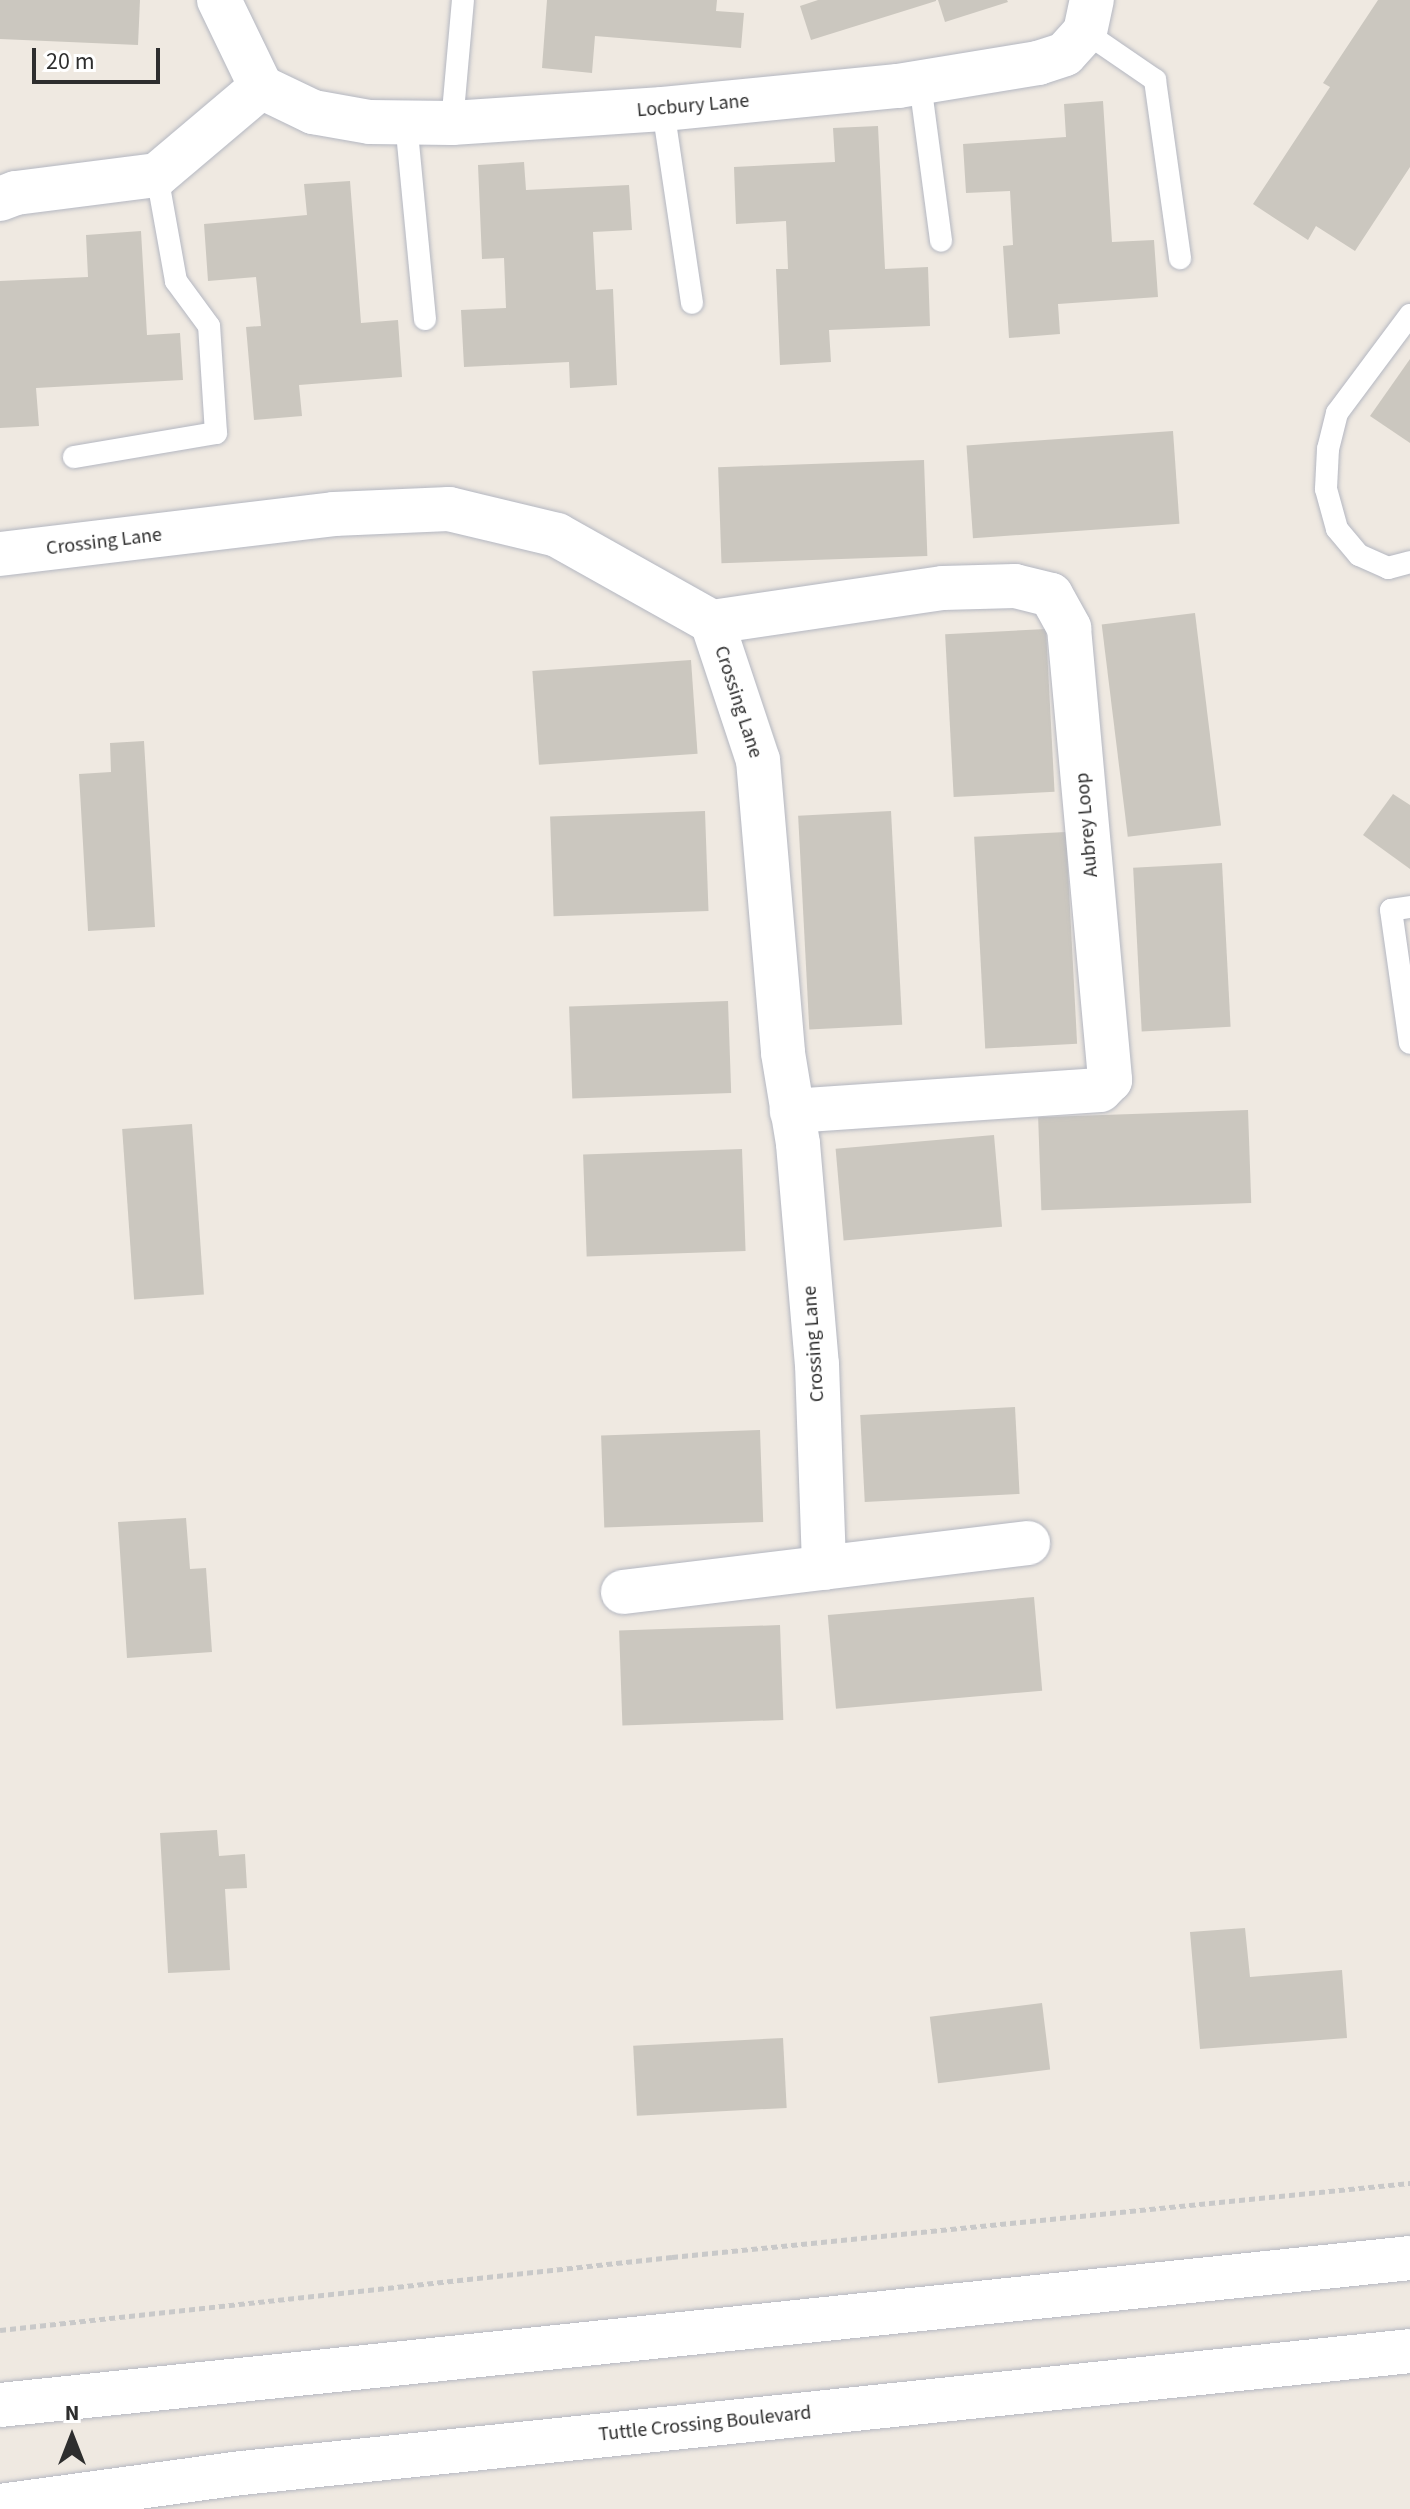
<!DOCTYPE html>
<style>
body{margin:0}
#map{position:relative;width:1410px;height:2509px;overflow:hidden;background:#efe9e1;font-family:"Source Sans 3",sans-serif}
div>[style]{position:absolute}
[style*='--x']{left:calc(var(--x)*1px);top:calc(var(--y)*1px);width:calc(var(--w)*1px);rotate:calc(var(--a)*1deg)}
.building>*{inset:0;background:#cbc7bf;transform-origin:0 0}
.path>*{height:5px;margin-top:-2.5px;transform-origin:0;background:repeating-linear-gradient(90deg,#c9c9c9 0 6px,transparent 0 10px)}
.roads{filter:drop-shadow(0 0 2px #b4b7c1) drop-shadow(0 0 2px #b4b7c1)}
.service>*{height:22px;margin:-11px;padding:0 11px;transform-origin:11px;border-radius:11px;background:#fff}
.minor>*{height:44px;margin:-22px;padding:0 22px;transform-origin:22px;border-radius:22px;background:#fff}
.tertiary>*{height:44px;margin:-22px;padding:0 22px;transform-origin:22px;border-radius:22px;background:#fff}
span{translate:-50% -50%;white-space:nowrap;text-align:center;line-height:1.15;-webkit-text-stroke:7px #fff;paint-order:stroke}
.street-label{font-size:20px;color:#2e2e2e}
.north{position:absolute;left:32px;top:2397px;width:80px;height:80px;-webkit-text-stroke:6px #fff;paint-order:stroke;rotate:0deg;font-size:22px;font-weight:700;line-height:32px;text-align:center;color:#2e2e2e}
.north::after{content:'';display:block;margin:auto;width:28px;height:36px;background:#2e2e2e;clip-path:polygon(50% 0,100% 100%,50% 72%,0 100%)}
.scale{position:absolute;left:32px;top:48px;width:128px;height:36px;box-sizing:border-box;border:4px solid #2e2e2e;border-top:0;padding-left:10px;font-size:24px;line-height:28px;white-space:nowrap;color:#2e2e2e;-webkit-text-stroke:6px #fff;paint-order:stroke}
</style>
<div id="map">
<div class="building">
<div style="clip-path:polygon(0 0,140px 0,138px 45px,0 39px)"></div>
<div style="clip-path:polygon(547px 0,717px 0,716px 11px,744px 13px,741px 48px,595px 36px,592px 73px,542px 68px)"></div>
<div style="clip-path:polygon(818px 0,936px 0,936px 1px,811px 40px,800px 6px)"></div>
<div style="clip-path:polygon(938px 0,1007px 0,1008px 2px,945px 22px)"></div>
<div style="clip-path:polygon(1378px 0,1410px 0,1410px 167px,1355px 251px,1316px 226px,1308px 240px,1253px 204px,1330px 87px,1323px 83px)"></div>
<div style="clip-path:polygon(1103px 101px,1112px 242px,1154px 240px,1158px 297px,1058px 304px,1060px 334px,1009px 338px,1003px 246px,1013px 245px,1010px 191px,966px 193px,963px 144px,1066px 137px,1064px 104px)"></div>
<div style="clip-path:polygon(878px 126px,885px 269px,928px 267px,930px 326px,829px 330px,831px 362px,780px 365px,776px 269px,788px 269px,786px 221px,736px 224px,734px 167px,835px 162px,833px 128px)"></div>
<div style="clip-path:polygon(524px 162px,526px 190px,629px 185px,632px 230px,593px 232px,596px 290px,613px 289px,617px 385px,570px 388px,569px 362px,464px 367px,461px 310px,506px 308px,504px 258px,482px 259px,478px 165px)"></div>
<div style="clip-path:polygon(350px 181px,361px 323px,398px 320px,402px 377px,299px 385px,302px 416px,254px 420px,246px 327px,261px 326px,256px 277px,208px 281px,204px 224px,307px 215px,304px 184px)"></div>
<div style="clip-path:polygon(141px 231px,147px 335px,180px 333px,183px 380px,36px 388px,39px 426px,0 428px,0 281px,88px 277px,86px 235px)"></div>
<div style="clip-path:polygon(1410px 359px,1410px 443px,1370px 416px)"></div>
<div style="left:1173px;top:431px;width:93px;height:207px;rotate:86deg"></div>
<div style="left:924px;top:460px;width:96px;height:206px;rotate:88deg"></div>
<div style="left:1195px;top:613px;width:214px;height:94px;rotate:83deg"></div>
<div style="left:1046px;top:629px;width:163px;height:101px;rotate:87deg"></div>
<div style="left:691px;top:660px;width:94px;height:159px;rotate:86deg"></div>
<div style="clip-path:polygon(144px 741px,155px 927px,88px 931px,79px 774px,111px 772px,110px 743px)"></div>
<div style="clip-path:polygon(1393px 794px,1410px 805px,1410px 869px,1363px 835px)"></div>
<div style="left:705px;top:811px;width:100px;height:155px;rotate:88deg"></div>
<div style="left:891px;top:811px;width:214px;height:93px;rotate:87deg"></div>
<div style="left:1066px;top:832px;width:212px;height:92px;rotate:87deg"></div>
<div style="left:1222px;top:863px;width:164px;height:89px;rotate:87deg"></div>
<div style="left:728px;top:1001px;width:92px;height:159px;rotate:88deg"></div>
<div style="left:1248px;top:1110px;width:93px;height:210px;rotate:88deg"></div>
<div style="left:192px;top:1124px;width:171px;height:70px;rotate:86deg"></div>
<div style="left:994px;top:1135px;width:92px;height:159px;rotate:85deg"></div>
<div style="left:742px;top:1149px;width:102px;height:159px;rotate:88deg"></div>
<div style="left:1015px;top:1407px;width:87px;height:155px;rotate:87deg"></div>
<div style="left:760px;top:1430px;width:92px;height:159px;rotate:88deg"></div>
<div style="clip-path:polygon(186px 1518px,190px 1569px,206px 1568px,212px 1652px,127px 1658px,118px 1522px)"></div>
<div style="left:1034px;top:1597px;width:94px;height:207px;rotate:85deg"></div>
<div style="left:780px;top:1625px;width:95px;height:161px;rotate:88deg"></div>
<div style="clip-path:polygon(217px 1830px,219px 1856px,245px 1854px,247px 1888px,225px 1889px,230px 1970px,168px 1973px,160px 1833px)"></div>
<div style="clip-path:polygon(1245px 1928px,1250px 1977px,1342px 1970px,1347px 2038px,1200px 2049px,1190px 1932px)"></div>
<div style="left:1042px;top:2003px;width:67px;height:113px;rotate:83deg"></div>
<div style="left:783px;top:2038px;width:70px;height:150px;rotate:87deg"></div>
</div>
<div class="path">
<div style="--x:0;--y:2330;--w:676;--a:-6.2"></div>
<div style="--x:672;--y:2257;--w:742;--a:-5.73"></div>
</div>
<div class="roads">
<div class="service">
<div style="--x:1085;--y:32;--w:85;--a:34.4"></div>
<div style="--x:1155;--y:80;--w:180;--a:82"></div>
<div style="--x:920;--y:83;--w:159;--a:82.4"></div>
<div style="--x:663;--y:109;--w:196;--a:81.5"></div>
<div style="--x:406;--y:122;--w:198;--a:84.5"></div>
<div style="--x:452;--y:123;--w:123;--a:-84.9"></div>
<div style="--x:1410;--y:315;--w:122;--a:126.7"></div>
<div style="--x:1337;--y:413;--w:37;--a:104"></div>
<div style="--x:1328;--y:449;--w:40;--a:92.9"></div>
<div style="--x:1326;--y:489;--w:41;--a:74.6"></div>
<div style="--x:1337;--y:529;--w:34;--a:50"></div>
<div style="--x:1359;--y:555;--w:32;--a:24"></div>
<div style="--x:1388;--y:568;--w:23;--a:-15"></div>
<div style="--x:74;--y:457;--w:144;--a:-9.6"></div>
<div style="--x:216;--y:433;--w:107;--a:-93.7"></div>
<div style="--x:209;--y:326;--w:56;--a:-126.3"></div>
<div style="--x:176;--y:281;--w:108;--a:-100.2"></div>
<div style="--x:1410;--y:907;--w:19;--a:171"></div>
<div style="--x:1391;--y:910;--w:134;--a:81.9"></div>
</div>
<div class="minor">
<div style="--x:219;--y:0;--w:97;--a:64.2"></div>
<div style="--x:261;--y:87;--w:58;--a:25.7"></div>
<div style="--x:313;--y:112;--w:58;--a:10"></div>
<div style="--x:370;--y:122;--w:82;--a:0.7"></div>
<div style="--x:452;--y:123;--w:211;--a:-3.8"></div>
<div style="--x:663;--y:109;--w:236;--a:-5.6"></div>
<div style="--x:898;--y:86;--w:142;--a:-9.3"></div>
<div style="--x:1038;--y:63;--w:28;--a:-18"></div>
<div style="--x:1065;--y:54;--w:30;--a:-48"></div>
<div style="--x:1085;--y:32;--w:33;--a:-78"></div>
<div style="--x:0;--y:199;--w:17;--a:-21"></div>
<div style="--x:16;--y:193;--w:142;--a:-7.3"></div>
<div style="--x:157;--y:175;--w:136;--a:-40.2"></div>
<div style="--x:0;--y:554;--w:336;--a:-6.8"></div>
<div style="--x:334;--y:514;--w:115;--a:-2.5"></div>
<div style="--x:449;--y:509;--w:111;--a:13.5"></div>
<div style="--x:557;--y:535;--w:178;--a:29.3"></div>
<div style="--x:712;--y:622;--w:145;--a:71.6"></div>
<div style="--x:758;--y:760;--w:294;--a:85.1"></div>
<div style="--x:783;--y:1053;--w:92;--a:80.6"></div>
<div style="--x:798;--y:1144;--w:221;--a:85.1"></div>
<div style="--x:817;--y:1364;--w:204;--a:88"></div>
<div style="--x:712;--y:622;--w:233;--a:-8.4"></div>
<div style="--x:943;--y:588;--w:72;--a:-1.6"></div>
<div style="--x:1015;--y:586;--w:37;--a:14"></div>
<div style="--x:1051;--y:595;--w:38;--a:61"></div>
<div style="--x:1069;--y:628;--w:454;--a:84.8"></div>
<div style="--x:1110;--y:1080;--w:14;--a:135"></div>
<div style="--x:1100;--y:1090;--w:309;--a:176.1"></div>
<div style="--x:623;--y:1592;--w:408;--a:-6.9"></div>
</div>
<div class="tertiary">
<div style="--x:0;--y:2405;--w:1418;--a:-5.95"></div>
<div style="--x:0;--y:2506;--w:244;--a:-7.8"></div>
<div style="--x:242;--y:2473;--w:1174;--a:-5.96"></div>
</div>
</div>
<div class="street-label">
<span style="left:693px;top:106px;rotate:-5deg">Locbury Lane</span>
<span style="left:104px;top:542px;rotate:-7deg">Crossing Lane</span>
<span style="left:738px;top:702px;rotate:72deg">Crossing Lane</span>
<span style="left:1087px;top:825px;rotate:-95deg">Aubrey Loop</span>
<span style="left:814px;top:1344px;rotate:-94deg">Crossing Lane</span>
<span style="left:705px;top:2424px;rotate:-6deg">Tuttle Crossing Boulevard</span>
</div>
<div class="north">N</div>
<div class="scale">20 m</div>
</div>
